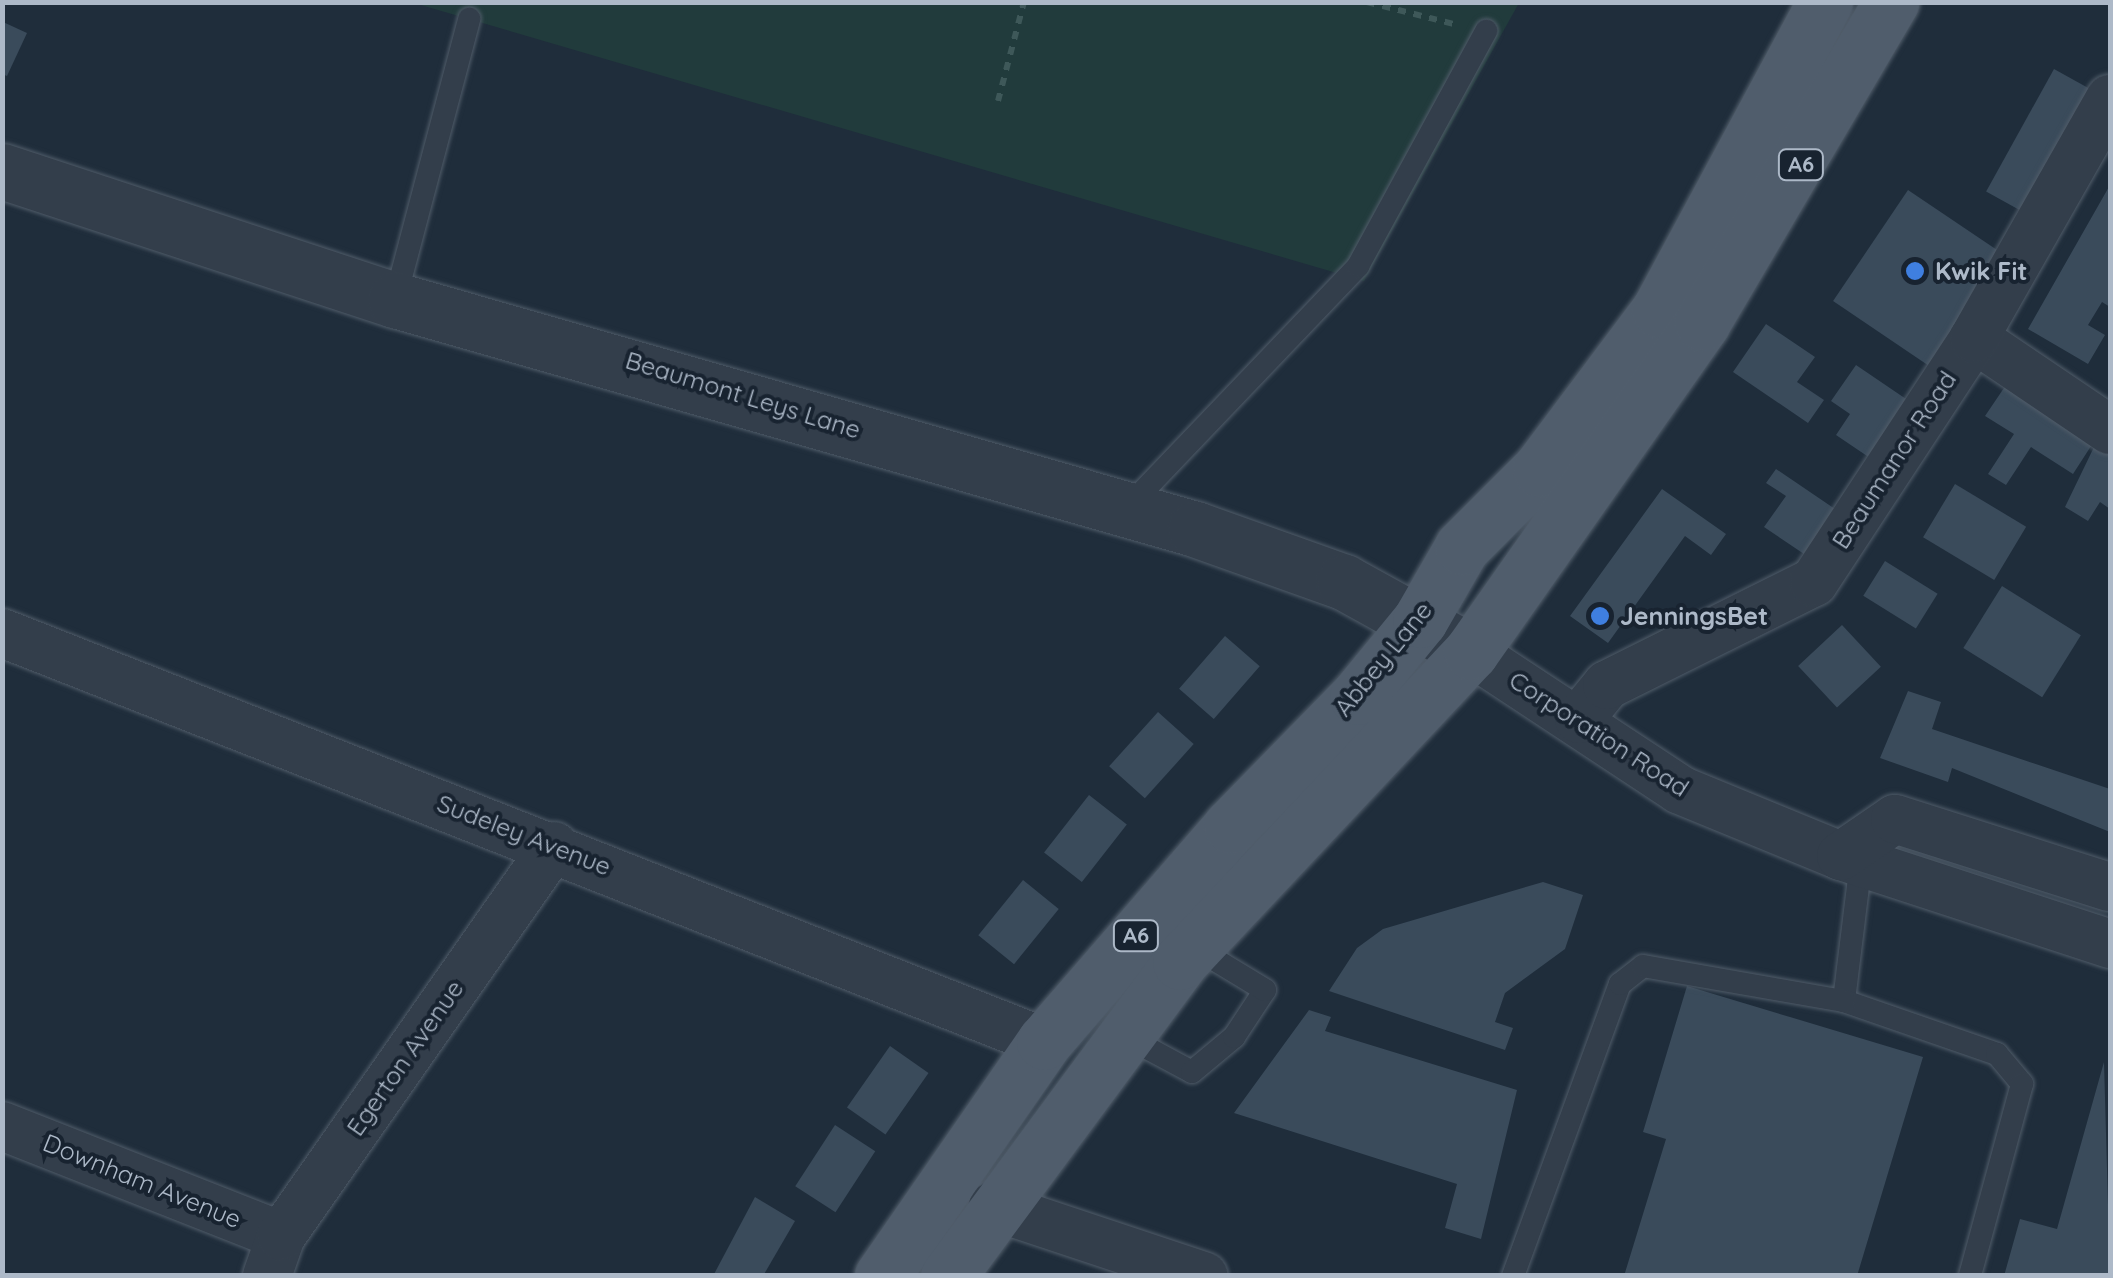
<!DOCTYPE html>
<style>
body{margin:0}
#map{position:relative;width:2113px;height:1278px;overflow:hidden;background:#1f2d3b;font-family:Quicksand,sans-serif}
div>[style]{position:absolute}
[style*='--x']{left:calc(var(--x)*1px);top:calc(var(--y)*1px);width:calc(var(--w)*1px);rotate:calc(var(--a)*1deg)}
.green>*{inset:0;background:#213b3c}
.building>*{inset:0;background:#3a4b5b;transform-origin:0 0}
.path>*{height:6px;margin-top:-3px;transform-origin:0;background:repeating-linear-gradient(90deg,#3e5859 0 8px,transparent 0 16px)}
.roads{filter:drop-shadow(0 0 2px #505c69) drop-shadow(0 0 2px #505c69)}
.service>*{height:22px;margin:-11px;padding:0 11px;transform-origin:11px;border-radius:11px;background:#333e4b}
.minor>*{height:48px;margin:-24px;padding:0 24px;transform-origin:24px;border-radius:24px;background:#333e4b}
.tertiary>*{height:55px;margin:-27.5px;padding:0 27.5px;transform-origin:27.5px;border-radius:27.5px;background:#333e4b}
.primary>*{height:55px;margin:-27.5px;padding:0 27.5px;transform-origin:27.5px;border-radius:27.5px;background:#505d6c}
.dots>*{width:28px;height:28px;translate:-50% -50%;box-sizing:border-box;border:5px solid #182330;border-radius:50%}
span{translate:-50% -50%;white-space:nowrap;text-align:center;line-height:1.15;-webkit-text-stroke:8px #182330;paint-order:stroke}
.shield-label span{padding:2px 8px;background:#182330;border:2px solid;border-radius:8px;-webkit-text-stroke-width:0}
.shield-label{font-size:22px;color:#adb9c8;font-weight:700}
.poi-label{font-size:25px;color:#adb9c8;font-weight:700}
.left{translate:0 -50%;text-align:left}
.street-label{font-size:25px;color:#adb9c8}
.frame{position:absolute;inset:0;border:5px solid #adb9c8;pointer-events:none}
</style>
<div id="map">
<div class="green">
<div style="clip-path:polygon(414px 3px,1519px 3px,1364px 281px)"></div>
</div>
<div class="building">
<div style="clip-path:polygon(3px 22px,27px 33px,7px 76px,2px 74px)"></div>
<div style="left:2054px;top:69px;width:50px;height:140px;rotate:29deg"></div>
<div style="clip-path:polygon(2110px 185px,2110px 307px,2102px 302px,2088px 325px,2105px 335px,2088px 364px,2028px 329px)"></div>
<div style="left:1908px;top:190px;width:115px;height:134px;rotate:34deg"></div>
<div style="clip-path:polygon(1766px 324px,1815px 357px,1797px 382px,1824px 400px,1808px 423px,1733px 372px)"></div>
<div style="clip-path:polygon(1856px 365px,1909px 401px,1870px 458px,1836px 435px,1850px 414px,1831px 401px)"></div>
<div style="clip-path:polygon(2006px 385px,2093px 443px,2073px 474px,2031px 447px,2006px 485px,1988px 474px,2014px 434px,1985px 416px)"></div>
<div style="clip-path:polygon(2095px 445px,2110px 455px,2110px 509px,2100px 502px,2088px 521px,2065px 507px)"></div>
<div style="clip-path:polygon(1776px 469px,1835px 509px,1804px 554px,1764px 527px,1786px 496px,1766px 483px)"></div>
<div style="left:1955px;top:484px;width:83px;height:62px;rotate:31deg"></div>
<div style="clip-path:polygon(1662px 489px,1726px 534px,1711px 555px,1685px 536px,1608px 643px,1570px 616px)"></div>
<div style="left:1885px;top:561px;width:62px;height:41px;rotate:32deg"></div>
<div style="left:2002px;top:586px;width:93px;height:73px;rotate:32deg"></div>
<div style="left:1842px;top:625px;width:57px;height:60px;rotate:47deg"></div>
<div style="left:1225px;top:636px;width:46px;height:70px;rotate:41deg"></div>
<div style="clip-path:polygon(1908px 691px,1941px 702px,1932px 729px,2110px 789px,2110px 832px,1952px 768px,1948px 782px,1880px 758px)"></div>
<div style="left:1158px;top:712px;width:48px;height:73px;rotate:42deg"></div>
<div style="left:1089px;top:795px;width:48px;height:73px;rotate:38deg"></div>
<div style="left:1023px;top:880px;width:46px;height:71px;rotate:39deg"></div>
<div style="clip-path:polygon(1543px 882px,1583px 895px,1565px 949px,1505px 993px,1495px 1022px,1513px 1028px,1505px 1050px,1329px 991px,1357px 948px,1383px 929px)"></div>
<div style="clip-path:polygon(1687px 986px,1923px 1057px,1857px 1276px,1624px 1276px,1666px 1139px,1643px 1132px)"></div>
<div style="clip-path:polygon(1309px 1010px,1331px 1017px,1325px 1031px,1517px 1090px,1481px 1239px,1445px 1228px,1457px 1184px,1234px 1113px)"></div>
<div style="left:890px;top:1046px;width:47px;height:75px;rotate:35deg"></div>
<div style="clip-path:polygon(2104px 1062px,2110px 1276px,2004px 1276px,2020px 1219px,2057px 1229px)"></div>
<div style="left:835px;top:1125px;width:48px;height:73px;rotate:33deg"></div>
<div style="clip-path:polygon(755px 1197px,795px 1221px,763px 1276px,713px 1276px)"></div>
</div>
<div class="path">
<div style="--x:1367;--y:2;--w:94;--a:14.2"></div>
<div style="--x:998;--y:101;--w:102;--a:-75.3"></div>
</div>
<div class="roads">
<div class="service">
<div style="--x:395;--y:300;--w:291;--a:-75.2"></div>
<div style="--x:1129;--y:506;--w:332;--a:-46.3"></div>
<div style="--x:1358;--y:266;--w:268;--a:-61.4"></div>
<div style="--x:1861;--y:862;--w:140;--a:97"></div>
<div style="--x:1844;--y:1001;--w:162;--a:19.1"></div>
<div style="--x:1997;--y:1054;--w:39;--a:50"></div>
<div style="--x:2022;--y:1084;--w:199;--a:105.2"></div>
<div style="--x:1123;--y:1035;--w:78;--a:28.2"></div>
<div style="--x:1192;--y:1072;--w:55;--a:-39.8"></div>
<div style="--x:1234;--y:1037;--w:56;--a:-56.6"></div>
<div style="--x:1265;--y:990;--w:83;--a:-148.8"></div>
<div style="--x:1513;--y:1276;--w:311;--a:-69.9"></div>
<div style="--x:1620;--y:984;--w:29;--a:-38"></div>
<div style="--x:1643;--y:966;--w:204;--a:9.9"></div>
</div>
<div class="minor">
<div style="--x:1974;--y:338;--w:164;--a:34.1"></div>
<div style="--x:2;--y:633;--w:1119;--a:21.43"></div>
<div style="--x:1471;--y:652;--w:250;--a:33.4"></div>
<div style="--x:1680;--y:790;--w:174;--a:22.3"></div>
<div style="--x:1841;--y:856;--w:283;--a:18.1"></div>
<div style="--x:1579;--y:719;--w:44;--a:-50.5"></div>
<div style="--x:1607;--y:685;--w:231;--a:-26.5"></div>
<div style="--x:1814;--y:582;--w:292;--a:-56.7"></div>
<div style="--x:1974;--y:338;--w:275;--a:-60.4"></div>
<div style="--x:1841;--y:856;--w:65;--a:-34.4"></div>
<div style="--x:1895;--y:819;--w:225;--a:17.6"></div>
<div style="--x:2;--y:1126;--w:300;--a:21.5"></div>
<div style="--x:993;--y:1206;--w:222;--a:18.4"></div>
<div style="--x:267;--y:1276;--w:42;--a:-70.7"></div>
<div style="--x:281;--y:1236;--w:476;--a:-55"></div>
</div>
<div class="tertiary">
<div style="--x:2;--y:171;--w:414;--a:18.2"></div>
<div style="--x:395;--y:300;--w:832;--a:15.97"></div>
<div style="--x:1195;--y:529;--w:158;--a:19.6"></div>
<div style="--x:1344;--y:582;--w:145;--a:28.9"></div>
</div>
<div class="primary">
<div style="--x:882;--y:1276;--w:285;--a:-55.3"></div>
<div style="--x:1044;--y:1042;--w:286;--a:-49.1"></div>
<div style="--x:1231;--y:826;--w:180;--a:-45.7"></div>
<div style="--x:1357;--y:697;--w:99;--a:-50.7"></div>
<div style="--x:1420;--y:620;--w:84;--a:-60.1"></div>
<div style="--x:1462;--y:547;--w:110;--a:-45"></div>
<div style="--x:1540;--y:469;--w:199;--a:-53.2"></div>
<div style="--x:1659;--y:310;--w:350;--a:-61.7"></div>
<div style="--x:948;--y:1276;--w:390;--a:-53.5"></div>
<div style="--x:1180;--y:962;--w:425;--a:-46.8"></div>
<div style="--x:1471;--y:652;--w:402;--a:-54.9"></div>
<div style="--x:1702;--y:323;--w:373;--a:-59.5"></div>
</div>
</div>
<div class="dots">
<div style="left:1915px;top:271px;background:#3f7fe0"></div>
<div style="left:1600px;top:616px;background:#3f7fe0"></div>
</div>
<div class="shield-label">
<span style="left:1801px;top:165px">A6</span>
<span style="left:1136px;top:936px">A6</span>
</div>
<div class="poi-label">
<span class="left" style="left:1935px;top:271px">Kwik Fit</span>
<span class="left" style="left:1620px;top:616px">JenningsBet</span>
</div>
<div class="street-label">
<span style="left:743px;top:395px;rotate:17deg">Beaumont Leys Lane</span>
<span style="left:1894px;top:460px;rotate:-57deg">Beaumanor Road</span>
<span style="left:1383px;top:659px;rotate:-51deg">Abbey Lane</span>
<span style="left:1599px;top:734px;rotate:33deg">Corporation Road</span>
<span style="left:524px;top:835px;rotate:21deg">Sudeley Avenue</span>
<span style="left:405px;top:1058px;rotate:-55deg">Egerton Avenue</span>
<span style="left:142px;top:1181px;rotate:22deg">Downham Avenue</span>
</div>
<div class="frame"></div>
</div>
